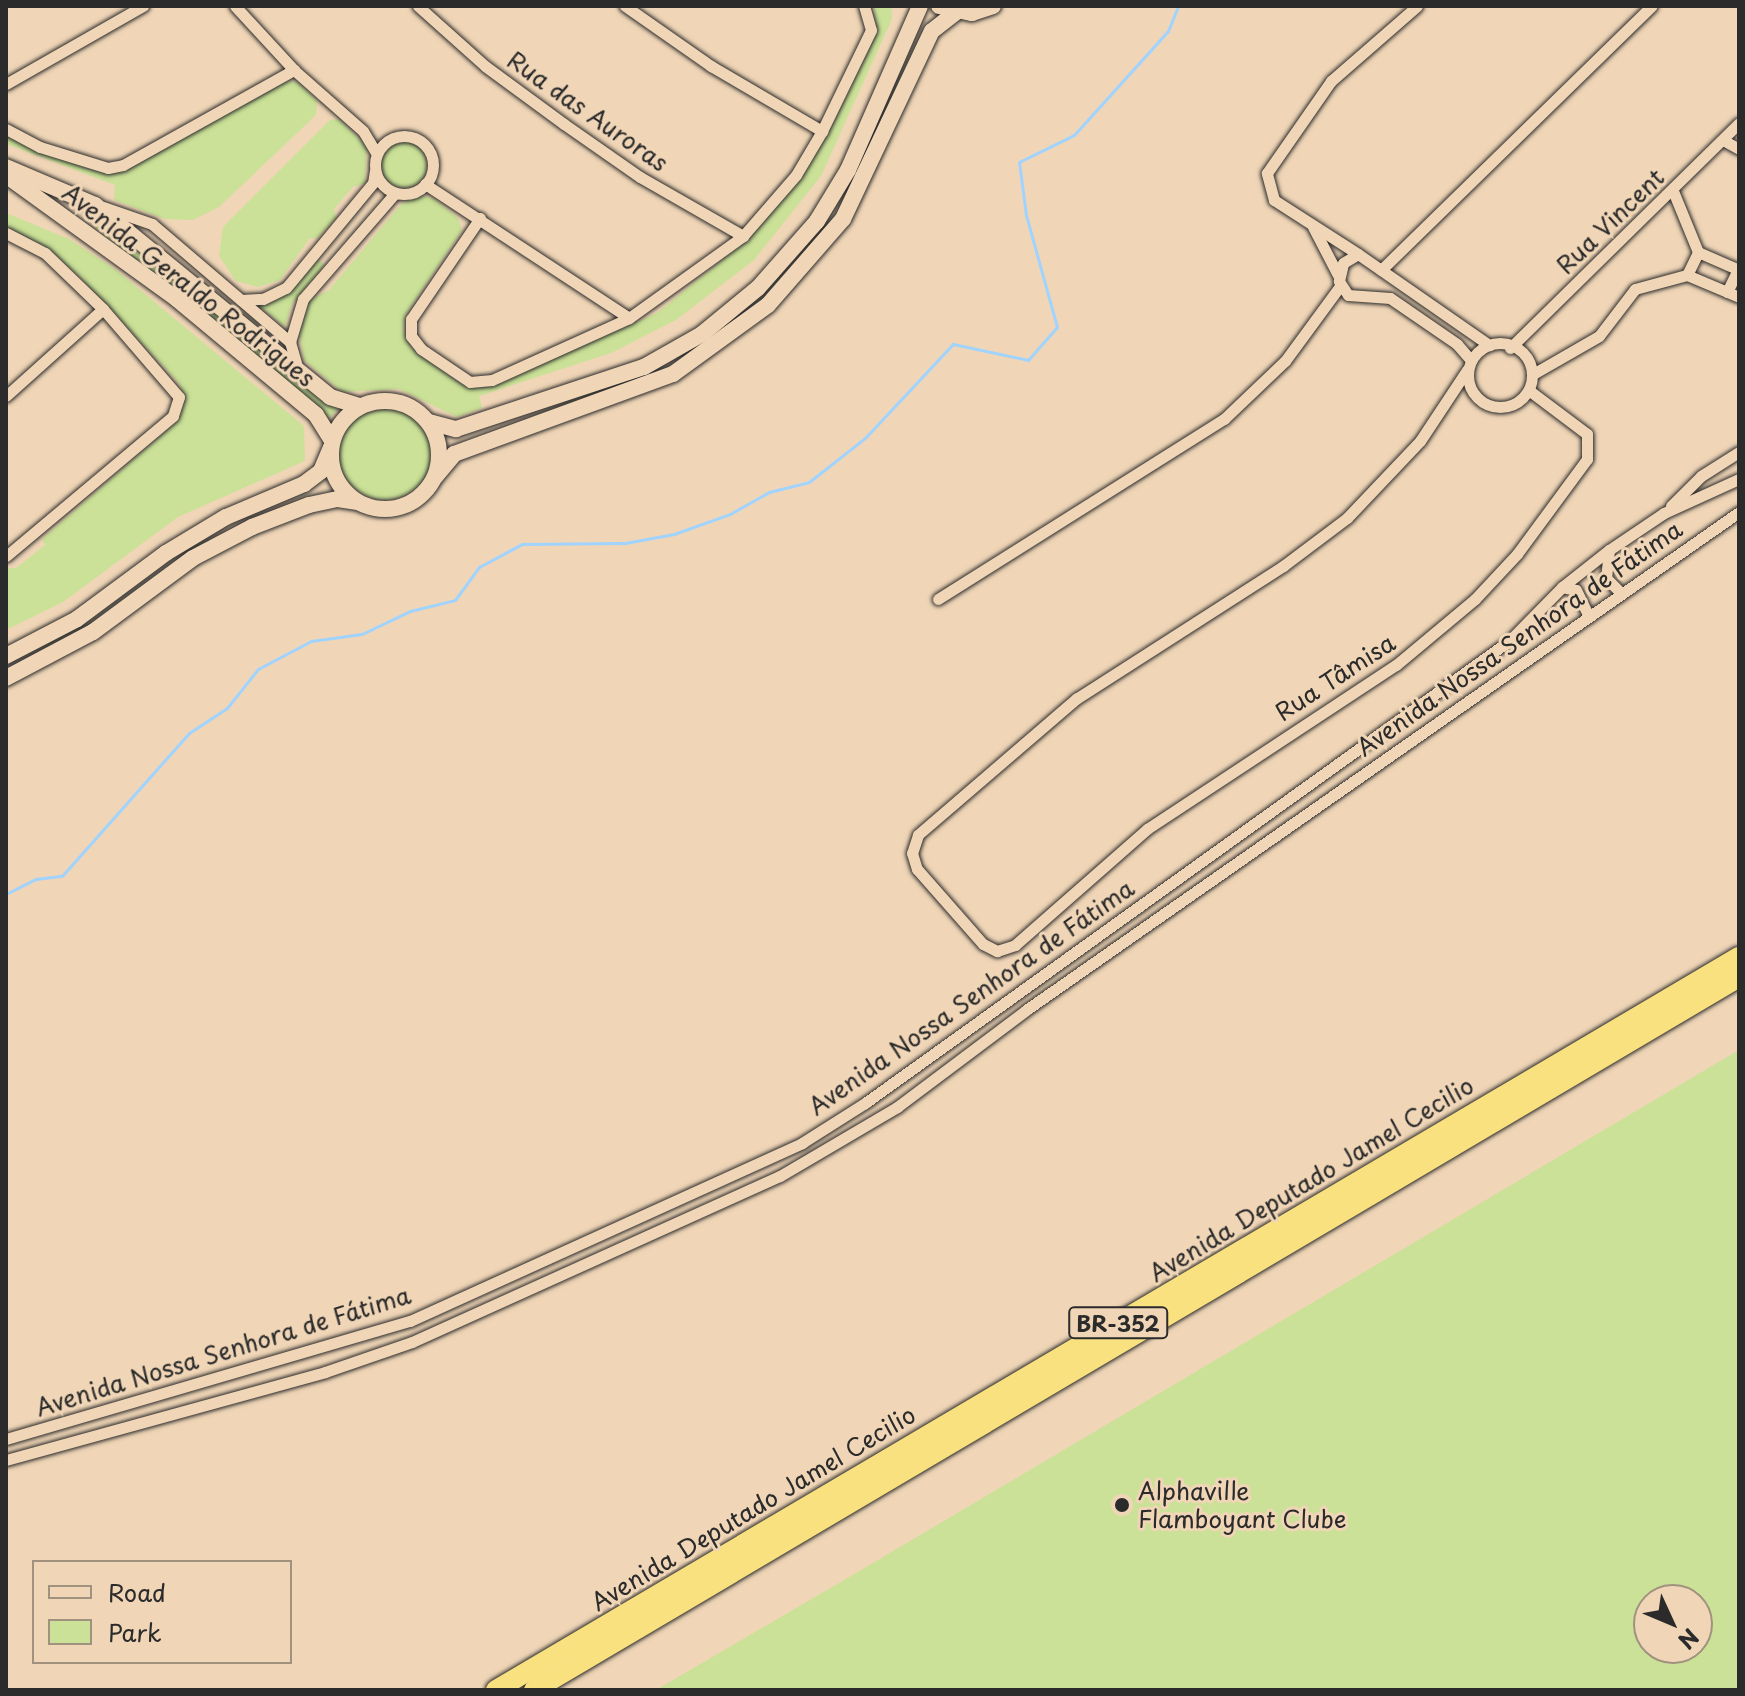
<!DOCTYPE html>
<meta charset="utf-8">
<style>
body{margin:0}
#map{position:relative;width:1745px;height:1696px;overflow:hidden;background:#f0d6b7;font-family:"Playpen Sans",sans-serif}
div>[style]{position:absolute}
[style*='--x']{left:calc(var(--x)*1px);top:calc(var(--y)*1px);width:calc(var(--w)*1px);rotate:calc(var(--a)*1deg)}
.green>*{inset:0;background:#cae197}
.round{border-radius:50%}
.stream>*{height:3px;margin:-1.5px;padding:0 1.5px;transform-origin:1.5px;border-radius:1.5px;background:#a0d3fe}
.roads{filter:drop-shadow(0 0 2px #2b2b2b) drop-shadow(0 0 2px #2b2b2b)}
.street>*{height:11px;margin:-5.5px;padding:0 5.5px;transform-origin:5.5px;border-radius:5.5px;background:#f0d6b7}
.street>.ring{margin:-5.5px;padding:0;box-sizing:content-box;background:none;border:11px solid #f0d6b7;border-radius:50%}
.secondary>*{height:16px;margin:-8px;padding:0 8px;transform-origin:8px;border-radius:8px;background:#f0d6b7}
.secondary>.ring{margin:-8px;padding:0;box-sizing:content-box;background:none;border:16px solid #f0d6b7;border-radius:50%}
.highway>*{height:20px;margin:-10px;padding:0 10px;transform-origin:10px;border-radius:10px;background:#fae180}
.dots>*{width:22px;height:22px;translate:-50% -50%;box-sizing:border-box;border:4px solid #f0d6b7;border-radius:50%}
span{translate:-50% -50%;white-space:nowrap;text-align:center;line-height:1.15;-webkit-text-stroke:6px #f0d6b7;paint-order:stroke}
.shield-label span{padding:2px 6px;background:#f0d6b7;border:2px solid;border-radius:6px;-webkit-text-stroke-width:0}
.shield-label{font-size:22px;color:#2b2b2b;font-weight:700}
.street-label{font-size:24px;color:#2b2b2b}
.poi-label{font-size:24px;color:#2b2b2b}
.left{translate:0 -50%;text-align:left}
.frame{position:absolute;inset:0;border:8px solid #2b2b2b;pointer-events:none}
.legend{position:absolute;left:32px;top:1560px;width:260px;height:104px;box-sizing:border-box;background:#f0d6b7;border:2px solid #a1927f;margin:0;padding:10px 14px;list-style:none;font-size:24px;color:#2b2b2b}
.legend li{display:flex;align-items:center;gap:16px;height:40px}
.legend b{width:40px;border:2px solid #a1927f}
.north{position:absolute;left:1633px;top:1584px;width:80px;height:80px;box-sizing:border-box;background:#f0d6b7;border:2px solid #a1927f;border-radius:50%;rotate:134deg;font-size:22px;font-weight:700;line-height:32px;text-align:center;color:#2b2b2b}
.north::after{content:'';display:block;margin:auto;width:28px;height:36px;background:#2b2b2b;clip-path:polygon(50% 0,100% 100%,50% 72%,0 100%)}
</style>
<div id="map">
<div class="green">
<div style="clip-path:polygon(874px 6px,891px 6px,892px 19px,821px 176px,754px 260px,676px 320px,611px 353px,479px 396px,482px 408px,457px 417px,399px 389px,342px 392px,304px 360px,298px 327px,308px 301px,329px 290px,403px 202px,422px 196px,433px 198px,458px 218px,462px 230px,406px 314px,403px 329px,411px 347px,455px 380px,493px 384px,657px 313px,747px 240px,805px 170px,875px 31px)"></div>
<div style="clip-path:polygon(286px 81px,298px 82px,317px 101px,316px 115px,219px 207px,193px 220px,165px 219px,114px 200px,115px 185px,6px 144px,6px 134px,96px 171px,127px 168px)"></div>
<div style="clip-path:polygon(339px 119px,367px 146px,365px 183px,353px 187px,334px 209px,336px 218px,317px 238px,309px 239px,280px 280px,258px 287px,236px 281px,219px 256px,223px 227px,330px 120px)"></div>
<div class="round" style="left:381px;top:142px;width:46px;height:46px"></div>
<div style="clip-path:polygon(95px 212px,339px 407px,329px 419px,94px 226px,90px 219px)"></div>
<div style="clip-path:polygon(6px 213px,69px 239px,115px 269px,304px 426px,305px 461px,178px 517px,63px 602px,6px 630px,6px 568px,16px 568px,45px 545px,42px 539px,174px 424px,185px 399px,179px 383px,79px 276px,52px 252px,6px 226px)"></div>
<div style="clip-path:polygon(318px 259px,325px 265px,292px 304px,285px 327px,257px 304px,286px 293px)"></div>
<div class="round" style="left:339px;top:408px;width:92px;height:92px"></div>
<div style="clip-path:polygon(evenodd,1739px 1050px,1739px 1690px,656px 1690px,851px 1576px,1739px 1050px,1649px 1600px,1697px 1600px,1697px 1648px,1649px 1648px,1649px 1600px)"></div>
</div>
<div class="stream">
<div style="--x:6;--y:894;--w:34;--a:-27"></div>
<div style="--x:36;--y:879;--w:26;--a:-7"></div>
<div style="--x:62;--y:876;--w:191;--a:-48.4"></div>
<div style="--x:189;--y:733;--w:45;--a:-33.3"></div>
<div style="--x:227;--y:708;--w:50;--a:-51.5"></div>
<div style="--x:258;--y:669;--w:60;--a:-27.8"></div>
<div style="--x:311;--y:641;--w:51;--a:-7.8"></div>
<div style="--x:362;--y:634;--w:53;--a:-25.6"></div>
<div style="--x:410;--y:611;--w:46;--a:-13.7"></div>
<div style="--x:455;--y:600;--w:41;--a:-54"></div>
<div style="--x:479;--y:567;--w:49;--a:-28.1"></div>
<div style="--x:522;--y:544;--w:103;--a:-0.6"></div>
<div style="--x:625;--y:543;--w:50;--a:-10.4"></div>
<div style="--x:674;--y:534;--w:59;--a:-19.7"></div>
<div style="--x:730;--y:514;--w:45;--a:-29.4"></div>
<div style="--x:769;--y:492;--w:41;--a:-14"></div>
<div style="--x:809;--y:482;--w:71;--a:-38.2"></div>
<div style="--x:865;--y:438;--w:129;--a:-46.9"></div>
<div style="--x:953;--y:344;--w:77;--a:12"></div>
<div style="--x:1028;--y:360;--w:44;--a:-48.7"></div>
<div style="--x:1057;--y:327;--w:116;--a:-105.5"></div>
<div style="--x:1026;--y:215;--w:53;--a:-97.5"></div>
<div style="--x:1019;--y:162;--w:61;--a:-26.1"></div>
<div style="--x:1074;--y:135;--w:140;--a:-47.9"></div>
<div style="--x:1168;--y:31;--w:27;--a:-68"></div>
</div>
<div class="roads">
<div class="street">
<div style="--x:235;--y:6;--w:87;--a:47.3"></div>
<div style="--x:294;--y:70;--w:92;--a:41.5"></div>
<div style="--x:363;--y:131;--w:27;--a:59"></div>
<div style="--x:418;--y:6;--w:90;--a:41.8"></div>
<div style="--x:485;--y:66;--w:98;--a:36.3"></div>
<div style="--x:564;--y:124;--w:93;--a:34.9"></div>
<div style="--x:640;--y:177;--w:119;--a:29.8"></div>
<div style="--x:625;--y:6;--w:105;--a:34.9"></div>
<div style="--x:711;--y:66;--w:129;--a:30.4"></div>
<div style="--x:6;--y:84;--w:158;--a:-29.7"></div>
<div style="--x:6;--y:129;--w:38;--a:28"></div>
<div style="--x:40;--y:147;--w:71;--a:17.2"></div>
<div style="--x:108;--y:168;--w:15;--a:-11"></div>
<div style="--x:123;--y:165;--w:196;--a:-29.1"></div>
<div class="ring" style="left:375px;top:136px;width:47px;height:47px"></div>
<div style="--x:1723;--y:140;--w:18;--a:29"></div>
<div style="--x:425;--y:184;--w:244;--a:33.3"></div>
<div style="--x:103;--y:207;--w:52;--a:19.1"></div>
<div style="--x:152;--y:224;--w:182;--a:40.5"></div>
<div style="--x:290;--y:342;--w:29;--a:74"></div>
<div style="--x:480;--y:218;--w:122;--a:124.3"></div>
<div style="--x:411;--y:319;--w:17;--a:90"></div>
<div style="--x:411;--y:336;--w:16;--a:52"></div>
<div style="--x:421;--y:349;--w:59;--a:34"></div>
<div style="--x:470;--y:382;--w:22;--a:-5"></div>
<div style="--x:492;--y:380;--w:150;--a:-24.3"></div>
<div style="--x:629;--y:318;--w:140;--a:-35.7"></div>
<div style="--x:743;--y:236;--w:81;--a:-49"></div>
<div style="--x:796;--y:175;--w:51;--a:-59.4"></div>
<div style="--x:822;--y:131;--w:112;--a:-64.1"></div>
<div style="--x:871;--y:30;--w:25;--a:-106"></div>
<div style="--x:1313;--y:227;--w:54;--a:62.5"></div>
<div style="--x:6;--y:233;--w:44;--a:27.1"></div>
<div style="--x:45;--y:253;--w:81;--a:44"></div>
<div style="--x:103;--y:309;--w:116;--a:49.2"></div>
<div style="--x:179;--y:397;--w:20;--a:108"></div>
<div style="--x:173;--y:416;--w:218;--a:140"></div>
<div style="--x:1698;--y:252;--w:45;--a:23.7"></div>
<div style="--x:1358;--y:254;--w:100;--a:-147.3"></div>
<div style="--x:1274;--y:200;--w:28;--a:-105"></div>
<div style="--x:1267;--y:173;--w:112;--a:-55.2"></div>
<div style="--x:1331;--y:81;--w:114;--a:-41.1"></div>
<div style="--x:1381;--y:270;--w:378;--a:-44.3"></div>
<div style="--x:1687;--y:275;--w:56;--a:22.9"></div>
<div style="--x:1727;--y:292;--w:25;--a:-64"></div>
<div style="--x:241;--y:300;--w:22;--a:-3"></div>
<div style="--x:263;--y:299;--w:25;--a:-26"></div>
<div style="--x:286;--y:288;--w:136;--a:-50.4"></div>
<div style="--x:373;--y:183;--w:12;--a:-81"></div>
<div style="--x:290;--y:342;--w:45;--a:-73.2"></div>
<div style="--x:303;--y:299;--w:140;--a:-49"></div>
<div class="ring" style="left:1468px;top:343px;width:53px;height:53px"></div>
<div style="--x:1510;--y:348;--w:321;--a:-44.5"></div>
<div style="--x:1469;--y:358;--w:18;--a:-131"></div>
<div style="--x:1457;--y:344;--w:81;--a:-145.5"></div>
<div style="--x:1390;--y:298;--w:42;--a:-175.9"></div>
<div style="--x:1348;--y:295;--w:17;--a:-123"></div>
<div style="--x:1339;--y:281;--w:18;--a:-77"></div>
<div style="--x:1343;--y:263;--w:17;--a:-31"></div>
<div style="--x:1358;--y:254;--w:160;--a:34.8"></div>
<div style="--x:1467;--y:370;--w:85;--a:123.5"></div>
<div style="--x:1420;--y:441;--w:106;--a:133.5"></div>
<div style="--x:1347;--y:518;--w:80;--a:143.1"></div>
<div style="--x:1283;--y:566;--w:245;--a:147.3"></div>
<div style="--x:1077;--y:698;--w:210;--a:139.3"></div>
<div style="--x:918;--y:835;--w:19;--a:108"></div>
<div style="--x:912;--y:853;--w:17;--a:73"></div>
<div style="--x:917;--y:869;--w:100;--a:48.7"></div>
<div style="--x:983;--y:944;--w:16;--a:27"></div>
<div style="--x:997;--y:951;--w:19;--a:-18"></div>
<div style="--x:1015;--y:945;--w:176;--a:-41.3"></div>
<div style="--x:1147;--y:829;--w:298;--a:-33.4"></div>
<div style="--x:1396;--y:665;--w:103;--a:-39.9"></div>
<div style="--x:1475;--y:599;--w:62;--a:-47"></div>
<div style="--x:1517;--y:554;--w:118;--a:-53.6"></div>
<div style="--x:1587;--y:459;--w:25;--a:-90"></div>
<div style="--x:1587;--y:434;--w:70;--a:-143.1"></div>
<div style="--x:1533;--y:374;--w:76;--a:-29.9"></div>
<div style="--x:1599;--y:336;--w:59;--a:-52.5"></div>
<div style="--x:1635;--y:289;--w:54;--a:-15.1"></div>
<div style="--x:1687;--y:275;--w:25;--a:-64"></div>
<div style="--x:1698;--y:252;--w:66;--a:-112.3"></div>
<div style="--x:6;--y:396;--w:130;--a:-41.9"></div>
<div style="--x:1671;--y:506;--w:42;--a:-45"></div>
<div style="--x:1701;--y:476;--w:45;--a:-32.3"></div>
<div style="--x:1609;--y:550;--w:28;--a:96"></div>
<div style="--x:1606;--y:578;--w:21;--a:45"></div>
<div style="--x:1562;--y:587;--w:14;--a:12"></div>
<div style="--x:1576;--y:590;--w:28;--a:64"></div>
<div style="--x:938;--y:599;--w:338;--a:-32.2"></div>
<div style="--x:1224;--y:419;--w:84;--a:-43.6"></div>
<div style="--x:1285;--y:361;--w:93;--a:-53.7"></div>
<div style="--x:6;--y:1439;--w:421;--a:-16.3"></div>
<div style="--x:410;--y:1321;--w:431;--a:-24.4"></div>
<div style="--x:802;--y:1143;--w:75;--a:-32.4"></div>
<div style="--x:865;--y:1103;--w:793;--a:-35.66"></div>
<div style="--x:1509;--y:641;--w:76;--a:-45.5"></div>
<div style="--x:1562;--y:587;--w:60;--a:-38.2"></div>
<div style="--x:1609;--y:550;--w:66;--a:-33.9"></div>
<div style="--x:1664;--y:513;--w:82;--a:-24.4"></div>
<div style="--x:6;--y:1460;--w:331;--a:-15.4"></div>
<div style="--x:325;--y:1372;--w:92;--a:-19"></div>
<div style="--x:412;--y:1342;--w:404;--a:-24.3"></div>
<div style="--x:780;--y:1176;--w:136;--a:-30.5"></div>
<div style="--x:897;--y:1107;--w:161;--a:-36.9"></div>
<div style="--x:1026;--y:1010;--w:870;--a:-34.93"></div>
</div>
<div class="secondary">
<div style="--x:939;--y:6;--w:34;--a:12"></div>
<div style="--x:972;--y:13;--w:22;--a:-18"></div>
<div style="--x:6;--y:167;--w:97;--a:23.1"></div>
<div style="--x:95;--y:205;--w:303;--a:39.2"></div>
<div style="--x:330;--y:397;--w:31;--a:17"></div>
<div style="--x:7;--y:176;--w:210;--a:35.9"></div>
<div style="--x:177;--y:299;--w:181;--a:39.8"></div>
<div style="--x:316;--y:415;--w:31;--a:58"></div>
<div class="ring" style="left:331px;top:401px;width:92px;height:92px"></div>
<div style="--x:429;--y:422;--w:28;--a:15"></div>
<div style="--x:456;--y:429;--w:198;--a:-18.3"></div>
<div style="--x:644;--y:367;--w:67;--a:-29.6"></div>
<div style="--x:702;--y:334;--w:72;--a:-39.4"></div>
<div style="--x:758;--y:288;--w:89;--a:-48.6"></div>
<div style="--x:817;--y:221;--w:60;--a:-58.7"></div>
<div style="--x:848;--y:170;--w:179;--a:-66.3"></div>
<div style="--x:435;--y:477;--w:30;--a:-50"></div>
<div style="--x:454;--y:454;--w:233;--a:-20.1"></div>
<div style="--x:673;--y:374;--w:117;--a:-36"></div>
<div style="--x:768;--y:305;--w:114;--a:-48.9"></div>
<div style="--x:843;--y:219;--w:208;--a:-64.7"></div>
<div style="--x:932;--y:31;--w:31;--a:-38"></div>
<div style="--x:6;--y:656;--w:80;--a:-27.5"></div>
<div style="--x:77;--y:619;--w:111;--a:-36.6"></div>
<div style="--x:166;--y:553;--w:70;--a:-31"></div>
<div style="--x:226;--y:517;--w:85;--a:-22.9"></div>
<div style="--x:304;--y:484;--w:21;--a:-37"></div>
<div style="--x:321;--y:471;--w:25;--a:-67"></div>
<div style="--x:6;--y:678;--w:98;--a:-27.9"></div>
<div style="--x:93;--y:632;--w:124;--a:-36.5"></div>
<div style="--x:193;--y:558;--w:67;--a:-27.7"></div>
<div style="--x:252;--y:527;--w:61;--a:-21.1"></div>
<div style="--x:309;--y:505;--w:30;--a:-12"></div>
<div style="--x:338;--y:499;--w:20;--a:9"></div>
</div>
<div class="highway">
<div style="--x:496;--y:1690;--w:1443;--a:-30.53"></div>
<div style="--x:534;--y:1690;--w:1400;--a:-30.61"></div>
</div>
</div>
<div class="dots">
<div style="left:1122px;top:1505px;background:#2b2b2b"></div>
</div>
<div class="shield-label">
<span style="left:1118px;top:1323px">BR-352</span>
</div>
<div class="street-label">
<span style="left:588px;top:111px;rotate:35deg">Rua das Auroras</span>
<span style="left:1610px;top:221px;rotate:-44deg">Rua Vincent</span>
<span style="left:189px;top:285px;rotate:38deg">Avenida Geraldo Rodrigues</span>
<span style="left:1519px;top:638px;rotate:-35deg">Avenida Nossa Senhora de Fátima</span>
<span style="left:1335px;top:677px;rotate:-33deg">Rua Tâmisa</span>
<span style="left:971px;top:997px;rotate:-35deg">Avenida Nossa Senhora de Fátima</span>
<span style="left:1311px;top:1179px;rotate:-31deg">Avenida Deputado Jamel Cecilio</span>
<span style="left:223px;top:1351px;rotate:-17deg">Avenida Nossa Senhora de Fátima</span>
<span style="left:753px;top:1508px;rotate:-31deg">Avenida Deputado Jamel Cecilio</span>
</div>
<div class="poi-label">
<span class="left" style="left:1138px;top:1505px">Alphaville<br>Flamboyant Clube</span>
</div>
<div class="frame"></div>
<ul class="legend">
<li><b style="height:10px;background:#f0d6b7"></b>Road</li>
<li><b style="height:22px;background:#cae197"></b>Park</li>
</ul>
<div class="north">N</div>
</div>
